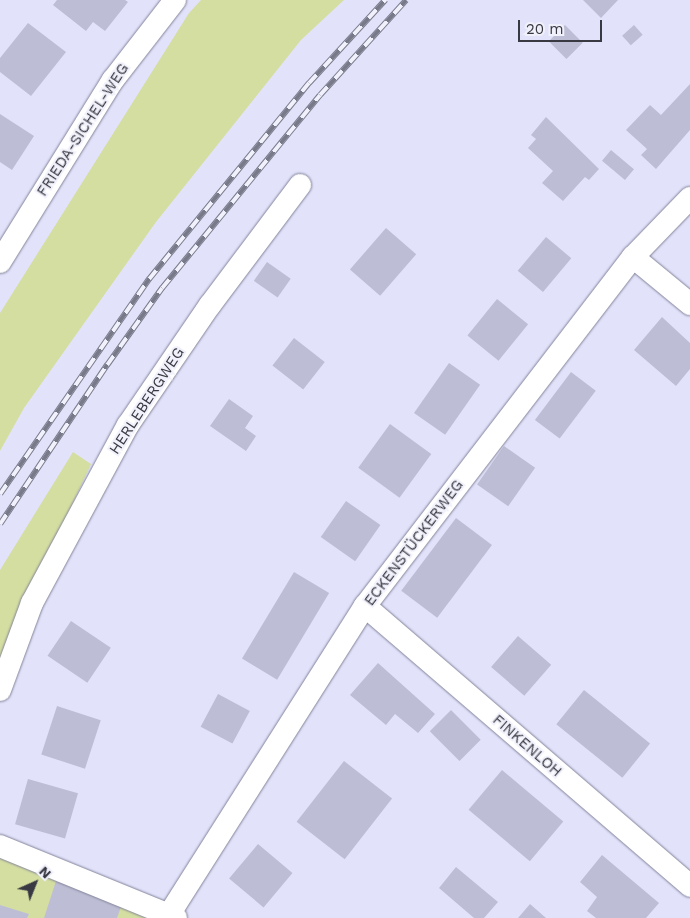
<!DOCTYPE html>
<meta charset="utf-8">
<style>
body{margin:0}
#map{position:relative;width:690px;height:918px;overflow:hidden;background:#e2e3fb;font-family:"Work Sans",sans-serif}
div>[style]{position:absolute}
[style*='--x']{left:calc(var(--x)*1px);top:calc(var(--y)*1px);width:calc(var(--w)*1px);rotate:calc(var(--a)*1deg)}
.green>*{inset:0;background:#d4dea1}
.building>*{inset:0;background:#bdbed5;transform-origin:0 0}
.roads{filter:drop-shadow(0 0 1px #828399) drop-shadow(0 0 1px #828399)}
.minor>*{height:22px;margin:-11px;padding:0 11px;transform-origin:11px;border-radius:11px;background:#fff}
.rail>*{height:5.5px;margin-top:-2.75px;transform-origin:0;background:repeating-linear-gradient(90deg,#f1f1fb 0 11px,#797a89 0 22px);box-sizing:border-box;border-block:1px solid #797a89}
span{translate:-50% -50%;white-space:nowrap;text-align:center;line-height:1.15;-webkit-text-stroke:4px #f1f1fb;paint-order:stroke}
.street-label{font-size:15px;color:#383942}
.north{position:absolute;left:10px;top:858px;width:50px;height:50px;-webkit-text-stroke:4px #f1f1fb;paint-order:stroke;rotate:44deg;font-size:14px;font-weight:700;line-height:20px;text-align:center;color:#383942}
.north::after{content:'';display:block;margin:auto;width:18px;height:22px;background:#383942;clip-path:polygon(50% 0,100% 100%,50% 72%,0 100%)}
.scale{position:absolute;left:518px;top:20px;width:84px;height:22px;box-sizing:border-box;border:2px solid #383942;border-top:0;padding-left:6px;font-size:15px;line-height:18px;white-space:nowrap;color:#383942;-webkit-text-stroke:4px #f1f1fb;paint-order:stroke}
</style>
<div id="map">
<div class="green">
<div style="clip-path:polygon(201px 0,344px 0,301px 40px,156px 222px,24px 408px,0 451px,0 313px,189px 13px)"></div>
<div style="clip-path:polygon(73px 452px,91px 464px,0 660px,0 570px)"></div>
<div style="clip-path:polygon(0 853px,151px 918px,0 918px)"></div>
</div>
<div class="building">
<div style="clip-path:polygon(57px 0,125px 0,128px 2px,105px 31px,93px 22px,86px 31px,53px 5px)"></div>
<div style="clip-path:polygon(583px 0,618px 0,601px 18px)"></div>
<div style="clip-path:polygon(28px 23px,66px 52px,31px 96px,0 72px,0 58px)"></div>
<div style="left:565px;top:25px;width:25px;height:23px;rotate:45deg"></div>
<div style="left:634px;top:25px;width:13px;height:16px;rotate:48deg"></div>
<div style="clip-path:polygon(690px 84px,690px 130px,656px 169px,641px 155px,647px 149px,626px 130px,650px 105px,661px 115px)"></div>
<div style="clip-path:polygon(0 114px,34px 136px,12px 170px,0 162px)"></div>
<div style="clip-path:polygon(546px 117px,599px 169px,589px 180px,585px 177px,563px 201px,542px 183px,553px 171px,528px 148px,536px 139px,531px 135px)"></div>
<div style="left:611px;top:150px;width:30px;height:14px;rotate:40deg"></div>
<div style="left:386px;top:228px;width:40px;height:55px;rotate:41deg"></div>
<div style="left:546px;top:237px;width:33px;height:44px;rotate:40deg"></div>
<div style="left:267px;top:262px;width:29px;height:23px;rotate:35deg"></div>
<div style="left:497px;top:299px;width:40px;height:47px;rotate:39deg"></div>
<div style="clip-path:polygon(662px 317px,690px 343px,690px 369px,676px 386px,634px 350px)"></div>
<div style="left:294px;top:338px;width:39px;height:35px;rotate:38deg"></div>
<div style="left:449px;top:363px;width:38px;height:61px;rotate:35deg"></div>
<div style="left:571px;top:372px;width:31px;height:60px;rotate:37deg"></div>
<div style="clip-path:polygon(229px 399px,253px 416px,245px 428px,256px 436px,246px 451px,210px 426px)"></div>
<div style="left:390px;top:424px;width:51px;height:54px;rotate:36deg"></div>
<div style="left:504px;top:446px;width:38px;height:47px;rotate:35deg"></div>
<div style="left:346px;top:501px;width:42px;height:44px;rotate:35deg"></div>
<div style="left:456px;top:518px;width:45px;height:91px;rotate:37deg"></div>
<div style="left:294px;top:572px;width:41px;height:101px;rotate:31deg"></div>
<div style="left:71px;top:621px;width:48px;height:42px;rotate:34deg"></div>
<div style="left:518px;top:636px;width:44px;height:41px;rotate:41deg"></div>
<div style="clip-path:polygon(378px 663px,435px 714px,418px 733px,395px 714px,386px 725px,350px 695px)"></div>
<div style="left:584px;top:690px;width:85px;height:44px;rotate:39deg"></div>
<div style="left:218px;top:694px;width:36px;height:37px;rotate:28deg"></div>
<div style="left:57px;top:706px;width:46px;height:51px;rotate:18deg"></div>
<div style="left:451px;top:710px;width:42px;height:30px;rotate:45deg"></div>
<div style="left:344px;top:761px;width:61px;height:77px;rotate:38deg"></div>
<div style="left:502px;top:770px;width:80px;height:52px;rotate:40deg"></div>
<div style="left:28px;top:779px;width:52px;height:47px;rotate:16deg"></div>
<div style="left:258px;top:844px;width:45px;height:45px;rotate:40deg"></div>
<div style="clip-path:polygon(602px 855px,659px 903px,646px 918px,596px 918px,587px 911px,597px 897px,580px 882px)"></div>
<div style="clip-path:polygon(456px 867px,498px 902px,484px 918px,474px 918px,439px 888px)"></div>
<div style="clip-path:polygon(56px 881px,122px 904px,117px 918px,44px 918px)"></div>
<div style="clip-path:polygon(530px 904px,546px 918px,518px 918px)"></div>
<div style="clip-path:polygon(0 905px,29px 914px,27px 918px,0 918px)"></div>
</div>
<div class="roads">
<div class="minor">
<div style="--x:633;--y:257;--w:74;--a:39.5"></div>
<div style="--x:0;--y:262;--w:214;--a:-58.2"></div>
<div style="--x:113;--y:80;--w:101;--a:-52.2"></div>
<div style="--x:365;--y:606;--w:429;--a:40.7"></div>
<div style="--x:0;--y:690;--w:93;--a:-69.8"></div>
<div style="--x:32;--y:603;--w:202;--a:-61.7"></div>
<div style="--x:128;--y:425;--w:145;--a:-55.7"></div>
<div style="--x:210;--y:305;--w:150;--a:-53.1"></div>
<div style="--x:0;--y:846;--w:190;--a:22.2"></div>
<div style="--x:170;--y:913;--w:364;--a:-57.6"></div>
<div style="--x:365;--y:606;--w:440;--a:-52.5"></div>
<div style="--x:633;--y:257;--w:82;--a:-46"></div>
</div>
</div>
<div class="rail">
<div style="--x:0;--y:494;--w:262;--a:-55.3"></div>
<div style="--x:149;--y:279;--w:253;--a:-50.8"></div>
<div style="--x:309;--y:83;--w:113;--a:-47.5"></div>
<div style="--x:0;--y:524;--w:192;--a:-56.1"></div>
<div style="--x:107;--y:365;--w:95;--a:-54.5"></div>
<div style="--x:162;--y:288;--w:249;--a:-50.7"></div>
<div style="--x:320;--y:95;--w:128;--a:-47.8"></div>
</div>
<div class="street-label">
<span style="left:83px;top:130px;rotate:-57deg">FRIEDA-SICHEL-WEG</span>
<span style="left:147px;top:401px;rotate:-57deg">HERLEBERGWEG</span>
<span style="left:414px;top:543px;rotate:-53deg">ECKENSTÜCKERWEG</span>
<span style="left:527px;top:746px;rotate:41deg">FINKENLOH</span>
</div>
<div class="north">N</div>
<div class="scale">20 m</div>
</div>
